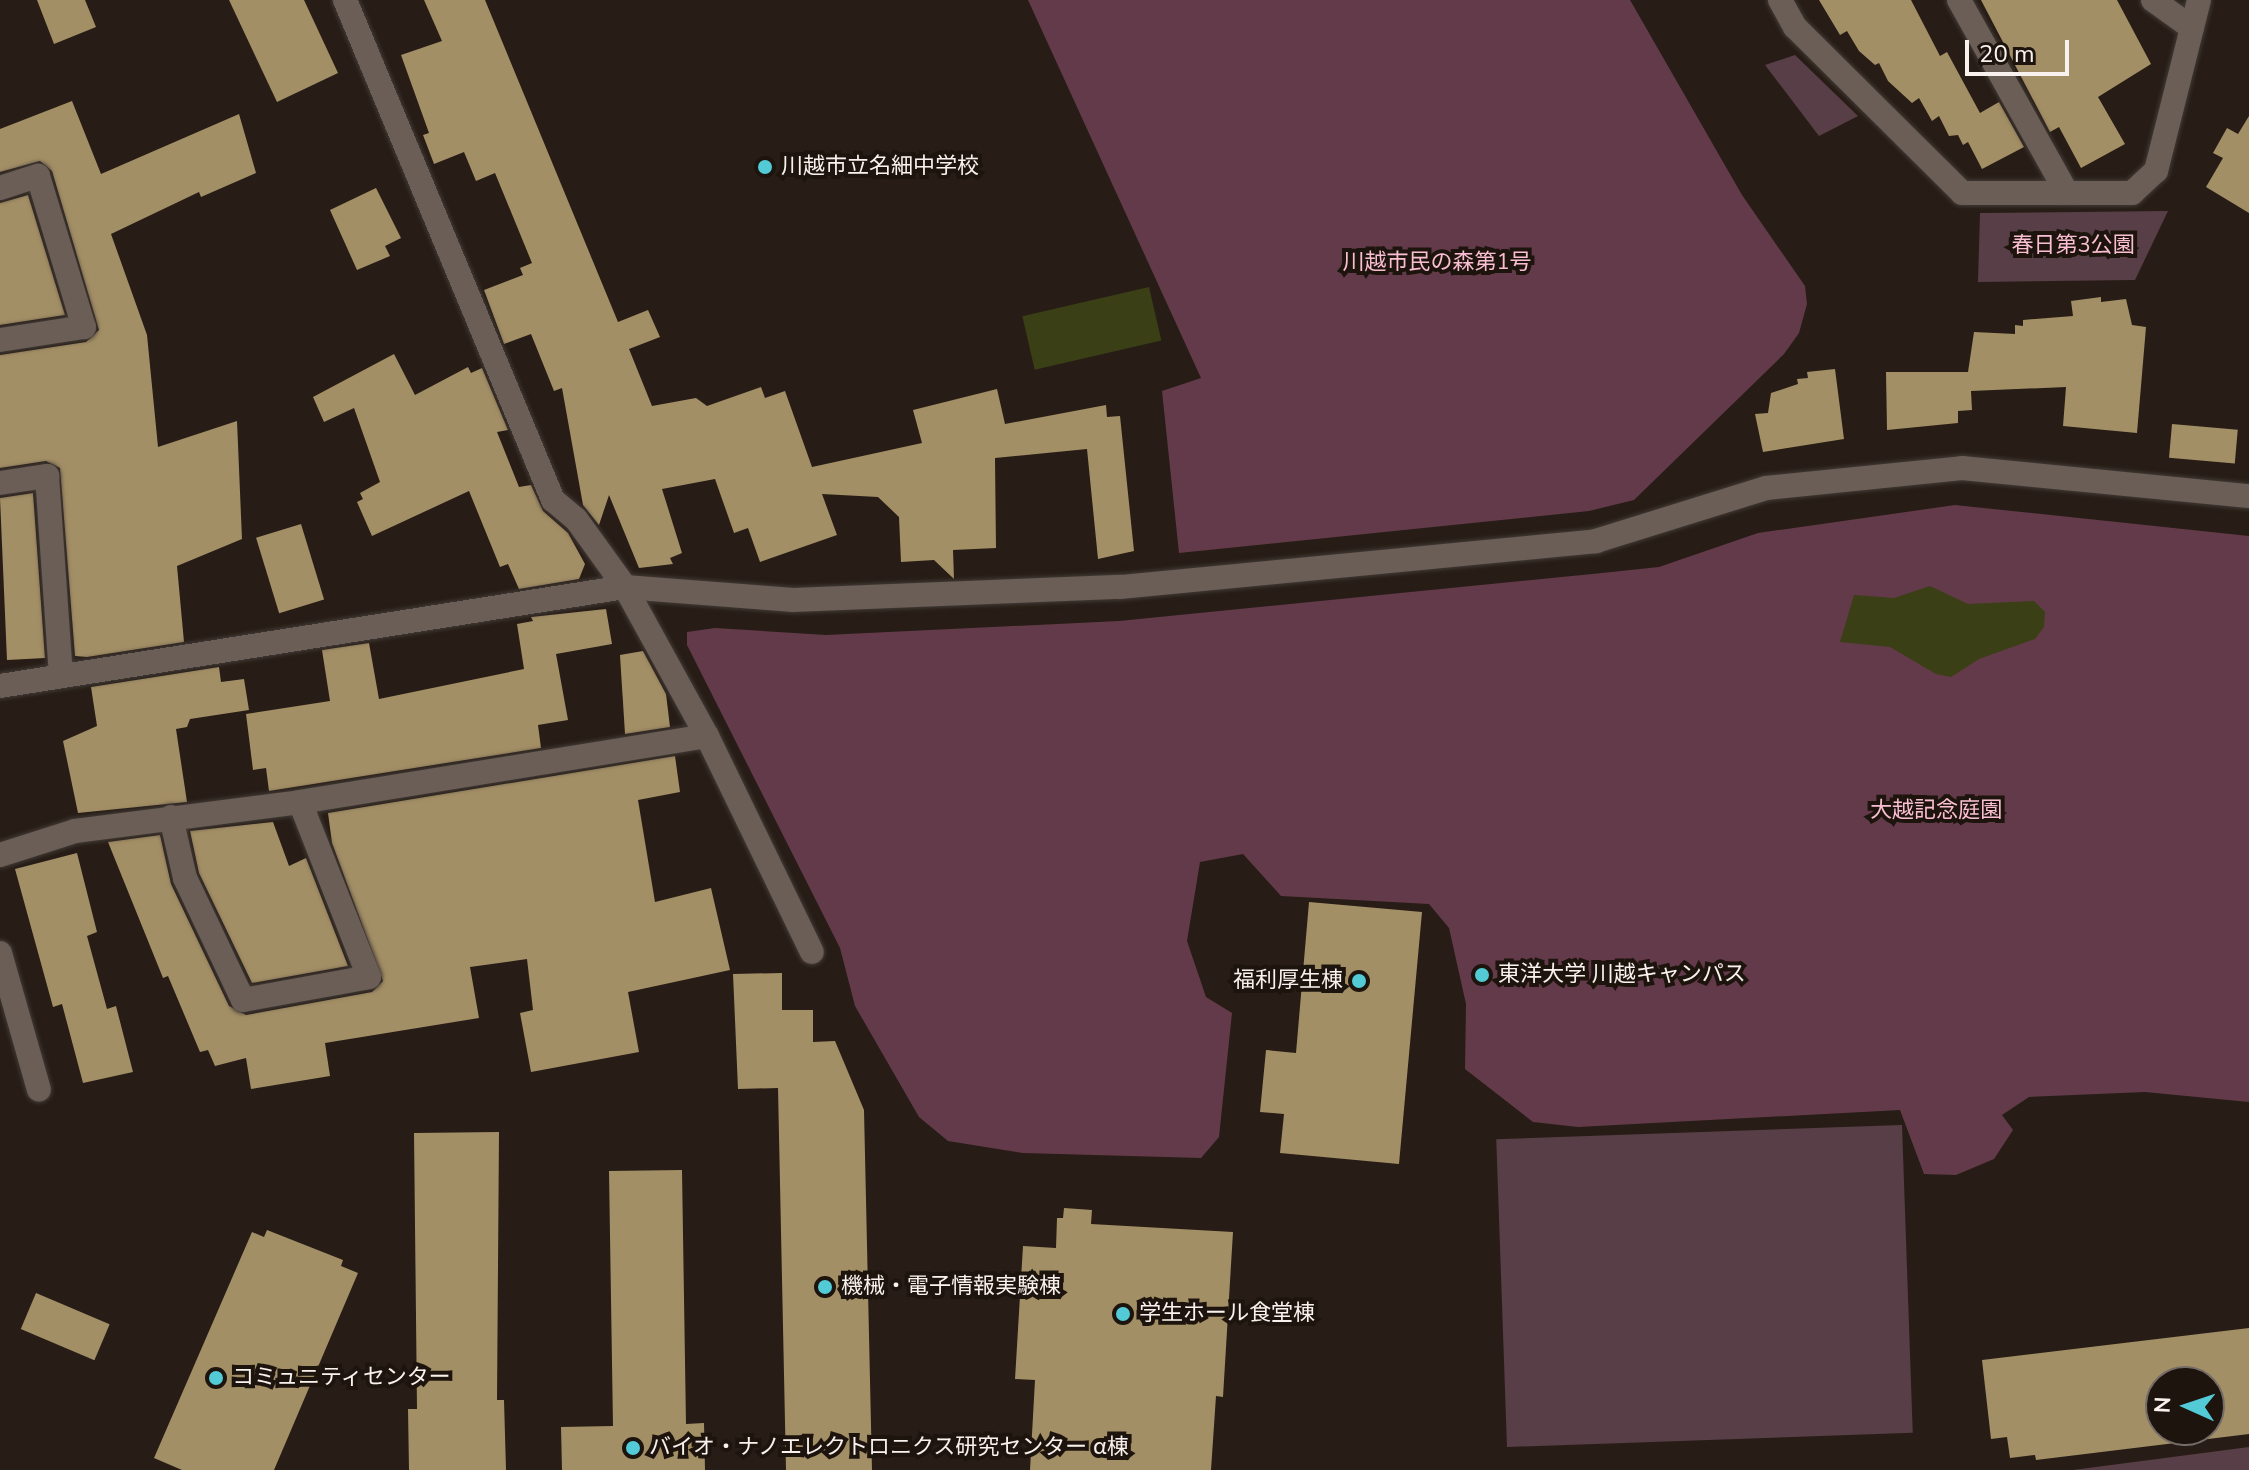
<!DOCTYPE html>
<meta charset="utf-8">
<style>
body{margin:0}
#map{position:relative;width:2249px;height:1470px;overflow:hidden;background:#271d16;font-family:"Nunito Sans","Noto Sans JP",sans-serif}
div>[style]{position:absolute}
[style*='--x']{left:calc(var(--x)*1px);top:calc(var(--y)*1px);width:calc(var(--w)*1px);rotate:calc(var(--a)*1deg)}
.green>*{inset:0;background:#583e47;transform-origin:0 0}
.forest>*{inset:0;background:#633a49}
.water>*{inset:0;background:#3a3f16;transform-origin:0 0}
.building>*{inset:0;background:#a38f66;transform-origin:0 0}
.roads{filter:drop-shadow(0 0 2px #423a36) drop-shadow(0 0 2px #423a36)}
.minor>*{height:24px;margin:-12px;padding:0 12px;transform-origin:12px;border-radius:12px;background:#6a5e56}
.dots>*{width:22px;height:22px;translate:-50% -50%;box-sizing:border-box;border:4px solid #1d140d;border-radius:50%}
span{translate:-50% -50%;white-space:nowrap;text-align:center;line-height:1.15;-webkit-text-stroke:8px #1d140d;paint-order:stroke}
.poi-label{font-size:22px;color:#f9f1ed}
.left{translate:0 -50%;text-align:left}
.right{translate:-100% -50%;text-align:right}
.park-label{font-size:22px;color:#fabed2}
.north{position:absolute;left:2145px;top:1366px;width:80px;height:80px;box-sizing:border-box;background:#1d140d;border:2px solid #756c67;border-radius:50%;rotate:273deg;font-size:22px;font-weight:700;line-height:32px;text-align:center;color:#f9f1ed}
.north::after{content:'';display:block;margin:auto;width:28px;height:36px;background:#52cbd7;clip-path:polygon(50% 0,100% 100%,50% 72%,0 100%)}
.scale{position:absolute;left:1965px;top:40px;width:104px;height:36px;box-sizing:border-box;border:4px solid #f9f1ed;border-top:0;padding-left:10px;font-size:24px;line-height:28px;white-space:nowrap;color:#f9f1ed;-webkit-text-stroke:6px #1d140d;paint-order:stroke}
</style>
<div id="map">
<div class="green">
<div style="clip-path:polygon(1795px 55px,1858px 116px,1819px 136px,1765px 65px)"></div>
<div style="clip-path:polygon(2168px 211px,2135px 280px,1978px 282px,1980px 213px)"></div>
<div style="left:1902px;top:1125px;width:308px;height:406px;rotate:88deg"></div>
<div style="clip-path:polygon(2249px 1447px,2249px 1470px,2073px 1470px)"></div>
</div>
<div class="forest">
<div style="clip-path:polygon(1028px 0,1630px 0,1742px 195px,1805px 286px,1807px 304px,1799px 333px,1784px 354px,1634px 500px,1589px 511px,1179px 553px,1162px 391px,1201px 378px)"></div>
<div style="clip-path:polygon(1955px 505px,2249px 536px,2249px 1102px,2145px 1092px,2029px 1097px,2002px 1115px,2013px 1130px,1994px 1159px,1956px 1175px,1924px 1174px,1900px 1110px,1578px 1127px,1533px 1122px,1465px 1069px,1466px 1004px,1449px 928px,1429px 904px,1281px 896px,1243px 854px,1200px 862px,1187px 941px,1206px 997px,1232px 1013px,1219px 1137px,1201px 1158px,1023px 1153px,948px 1141px,919px 1117px,855px 1006px,840px 948px,687px 645px,687px 632px,715px 628px,826px 635px,1119px 621px,1602px 573px,1659px 567px,1758px 533px)"></div>
</div>
<div class="water">
<div style="left:1149px;top:287px;width:55px;height:130px;rotate:77deg"></div>
<div style="clip-path:polygon(1930px 586px,1968px 604px,2034px 601px,2045px 612px,2044px 627px,2035px 639px,1979px 659px,1951px 677px,1936px 674px,1890px 647px,1840px 642px,1854px 595px,1894px 598px)"></div>
</div>
<div class="building">
<div style="clip-path:polygon(37px 0,85px 0,96px 27px,54px 44px)"></div>
<div style="clip-path:polygon(229px 0,304px 0,338px 73px,277px 102px)"></div>
<div style="clip-path:polygon(424px 0,485px 0,618px 322px,648px 310px,660px 337px,629px 349px,652px 406px,696px 398px,707px 406px,761px 387px,765px 398px,785px 391px,812px 467px,922px 443px,913px 410px,997px 389px,1005px 424px,1106px 405px,1107px 417px,1120px 416px,1134px 551px,1098px 559px,1087px 449px,995px 458px,996px 548px,953px 550px,954px 579px,934px 560px,901px 562px,899px 517px,878px 497px,822px 494px,837px 535px,760px 562px,748px 528px,734px 533px,715px 479px,662px 489px,682px 553px,670px 558px,673px 564px,639px 568px,609px 495px,599px 525px,583px 505px,562px 388px,554px 391px,531px 334px,504px 344px,484px 290px,523px 275px,520px 268px,532px 263px,495px 173px,476px 181px,464px 152px,434px 164px,423px 135px,429px 133px,401px 55px,442px 41px)"></div>
<div style="clip-path:polygon(1819px 0,1911px 0,1940px 56px,1947px 52px,1980px 113px,1999px 102px,2024px 147px,1982px 169px,1968px 142px,1963px 145px,1958px 135px,1949px 136px,1939px 116px,1932px 121px,1919px 98px,1912px 103px,1888px 81px,1879px 63px,1875px 65px,1859px 51px,1847px 31px,1840px 35px)"></div>
<div style="clip-path:polygon(1981px 0,2117px 0,2151px 64px,2098px 97px,2125px 144px,2081px 168px,2059px 127px,2050px 132px)"></div>
<div style="clip-path:polygon(72px 101px,101px 174px,239px 114px,256px 173px,201px 197px,199px 192px,111px 234px,147px 335px,158px 447px,237px 421px,242px 539px,177px 566px,184px 642px,87px 657px,75px 656px,60px 468px,46px 461px,0 468px,0 355px,86px 342px,99px 330px,52px 171px,40px 161px,0 172px,0 129px)"></div>
<div style="clip-path:polygon(2249px 116px,2249px 213px,2206px 187px,2223px 158px,2213px 153px,2227px 128px,2238px 134px)"></div>
<div style="clip-path:polygon(376px 188px,401px 238px,385px 246px,390px 256px,357px 270px,330px 210px)"></div>
<div style="clip-path:polygon(28px 195px,65px 315px,0 325px,0 203px)"></div>
<div style="clip-path:polygon(2101px 297px,2101px 302px,2126px 299px,2132px 325px,2146px 327px,2137px 433px,2063px 426px,2066px 387px,1971px 391px,1972px 410px,1958px 411px,1958px 423px,1887px 430px,1886px 372px,1968px 372px,1974px 332px,2015px 334px,2015px 325px,2023px 326px,2023px 320px,2073px 316px,2071px 301px)"></div>
<div style="clip-path:polygon(394px 354px,415px 395px,468px 367px,471px 373px,482px 368px,508px 430px,497px 432px,519px 487px,531px 485px,543px 511px,568px 533px,585px 564px,579px 579px,519px 589px,508px 564px,500px 567px,469px 491px,372px 536px,357px 502px,363px 499px,360px 493px,380px 482px,354px 408px,324px 422px,313px 397px)"></div>
<div style="clip-path:polygon(1835px 369px,1844px 439px,1763px 452px,1755px 414px,1768px 413px,1771px 393px,1798px 384px,1797px 379px,1808px 378px,1807px 372px)"></div>
<div style="left:2172px;top:424px;width:66px;height:34px;rotate:5deg"></div>
<div style="clip-path:polygon(33px 493px,45px 658px,7px 660px,0 498px)"></div>
<div style="left:301px;top:524px;width:79px;height:47px;rotate:73deg"></div>
<div style="clip-path:polygon(606px 609px,612px 644px,556px 654px,568px 720px,538px 725px,541px 748px,269px 791px,266px 768px,253px 770px,246px 714px,330px 701px,322px 650px,369px 643px,379px 699px,524px 669px,517px 624px,533px 621px,531px 617px)"></div>
<div style="clip-path:polygon(643px 651px,666px 694px,670px 727px,625px 734px,620px 655px)"></div>
<div style="clip-path:polygon(219px 667px,221px 682px,244px 679px,249px 710px,190px 719px,187px 727px,176px 729px,187px 802px,78px 813px,63px 741px,97px 726px,91px 687px)"></div>
<div style="clip-path:polygon(675px 756px,680px 792px,638px 800px,655px 902px,711px 888px,730px 970px,628px 992px,639px 1052px,531px 1072px,520px 1013px,533px 1010px,527px 959px,470px 967px,479px 1018px,325px 1043px,330px 1076px,251px 1089px,246px 1058px,215px 1066px,208px 1050px,200px 1052px,168px 976px,163px 978px,108px 842px,160px 835px,171px 884px,229px 1006px,246px 1015px,372px 992px,383px 981px,332px 843px,328px 813px)"></div>
<div style="clip-path:polygon(273px 822px,289px 866px,306px 858px,348px 966px,252px 983px,199px 873px,190px 831px)"></div>
<div style="clip-path:polygon(77px 853px,97px 932px,87px 936px,107px 1009px,116px 1006px,133px 1072px,83px 1083px,62px 1004px,53px 1007px,15px 869px)"></div>
<div style="clip-path:polygon(1309px 902px,1422px 912px,1399px 1164px,1280px 1153px,1284px 1114px,1260px 1112px,1266px 1050px,1296px 1053px)"></div>
<div style="clip-path:polygon(782px 973px,782px 1010px,813px 1010px,813px 1042px,835px 1041px,864px 1110px,872px 1470px,786px 1470px,778px 1088px,738px 1089px,733px 974px)"></div>
<div style="clip-path:polygon(499px 1132px,497px 1400px,504px 1400px,506px 1470px,409px 1470px,408px 1409px,417px 1409px,414px 1133px)"></div>
<div style="clip-path:polygon(682px 1170px,686px 1424px,704px 1423px,705px 1470px,562px 1470px,561px 1427px,613px 1426px,609px 1171px)"></div>
<div style="clip-path:polygon(1064px 1208px,1092px 1210px,1091px 1224px,1233px 1232px,1223px 1397px,1216px 1396px,1211px 1470px,1030px 1470px,1035px 1380px,1015px 1379px,1023px 1246px,1056px 1248px,1057px 1218px,1063px 1218px)"></div>
<div style="clip-path:polygon(267px 1230px,343px 1260px,341px 1266px,358px 1273px,274px 1470px,182px 1470px,154px 1458px,252px 1232px,264px 1237px)"></div>
<div style="left:36px;top:1293px;width:80px;height:39px;rotate:23deg"></div>
<div style="clip-path:polygon(evenodd,2249px 1328px,2249px 1434px,2036px 1460px,2035px 1455px,2010px 1458px,2007px 1437px,1991px 1439px,1982px 1360px,2249px 1328px,2161px 1382px,2209px 1382px,2209px 1430px,2161px 1430px,2161px 1382px)"></div>
</div>
<div class="roads">
<div class="minor">
<div style="--x:345;--y:0;--w:542;--a:67.41"></div>
<div style="--x:553;--y:500;--w:30;--a:40"></div>
<div style="--x:576;--y:519;--w:84;--a:54.2"></div>
<div style="--x:625;--y:587;--w:170;--a:61.2"></div>
<div style="--x:707;--y:736;--w:240;--a:64.1"></div>
<div style="--x:1780;--y:0;--w:31;--a:61"></div>
<div style="--x:1795;--y:27;--w:235;--a:44.8"></div>
<div style="--x:1962;--y:193;--w:170;--a:0"></div>
<div style="--x:2132;--y:193;--w:33;--a:-43"></div>
<div style="--x:2156;--y:171;--w:176;--a:-75.9"></div>
<div style="--x:1959;--y:0;--w:221;--a:60.8"></div>
<div style="--x:2153;--y:0;--w:48;--a:35.7"></div>
<div style="--x:0;--y:188;--w:40;--a:-18"></div>
<div style="--x:38;--y:176;--w:158;--a:73.1"></div>
<div style="--x:84;--y:327;--w:85;--a:171.2"></div>
<div style="--x:0;--y:483;--w:48;--a:-8.5"></div>
<div style="--x:47;--y:476;--w:199;--a:86"></div>
<div style="--x:0;--y:686;--w:633;--a:-9"></div>
<div style="--x:625;--y:587;--w:169;--a:4.4"></div>
<div style="--x:793;--y:600;--w:328;--a:-2.3"></div>
<div style="--x:1121;--y:587;--w:477;--a:-5.5"></div>
<div style="--x:1596;--y:541;--w:178;--a:-17.3"></div>
<div style="--x:1766;--y:488;--w:197;--a:-5.8"></div>
<div style="--x:1962;--y:468;--w:288;--a:5.6"></div>
<div style="--x:171;--y:817;--w:63;--a:77.1"></div>
<div style="--x:185;--y:878;--w:135;--a:64.6"></div>
<div style="--x:243;--y:1000;--w:128;--a:-10.3"></div>
<div style="--x:369;--y:977;--w:188;--a:-111.5"></div>
<div style="--x:0;--y:855;--w:79;--a:-17.7"></div>
<div style="--x:75;--y:831;--w:227;--a:-7.3"></div>
<div style="--x:300;--y:802;--w:412;--a:-9.2"></div>
<div style="--x:0;--y:953;--w:142;--a:74.1"></div>
</div>
</div>
<div class="dots">
<div style="left:765px;top:167px;background:#52cbd7"></div>
<div style="left:1482px;top:975px;background:#52cbd7"></div>
<div style="left:1359px;top:981px;background:#52cbd7"></div>
<div style="left:825px;top:1287px;background:#52cbd7"></div>
<div style="left:1123px;top:1314px;background:#52cbd7"></div>
<div style="left:216px;top:1378px;background:#52cbd7"></div>
<div style="left:633px;top:1448px;background:#52cbd7"></div>
</div>
<div class="poi-label">
<span class="left" style="left:781px;top:167px">川越市立名細中学校</span>
<span class="left" style="left:1498px;top:975px">東洋大学 川越キャンパス</span>
<span class="right" style="left:1343px;top:981px">福利厚生棟</span>
<span class="left" style="left:841px;top:1287px">機械・電子情報実験棟</span>
<span class="left" style="left:1139px;top:1314px">学生ホール食堂棟</span>
<span class="left" style="left:232px;top:1378px">コミュニティセンター</span>
<span class="left" style="left:649px;top:1448px">バイオ・ナノエレクトロニクス研究センター α棟</span>
</div>
<div class="park-label">
<span style="left:2073px;top:246px">春日第3公園</span>
<span style="left:1437px;top:263px">川越市民の森第1号</span>
<span style="left:1936px;top:811px">大越記念庭園</span>
</div>
<div class="north">N</div>
<div class="scale">20 m</div>
</div>
